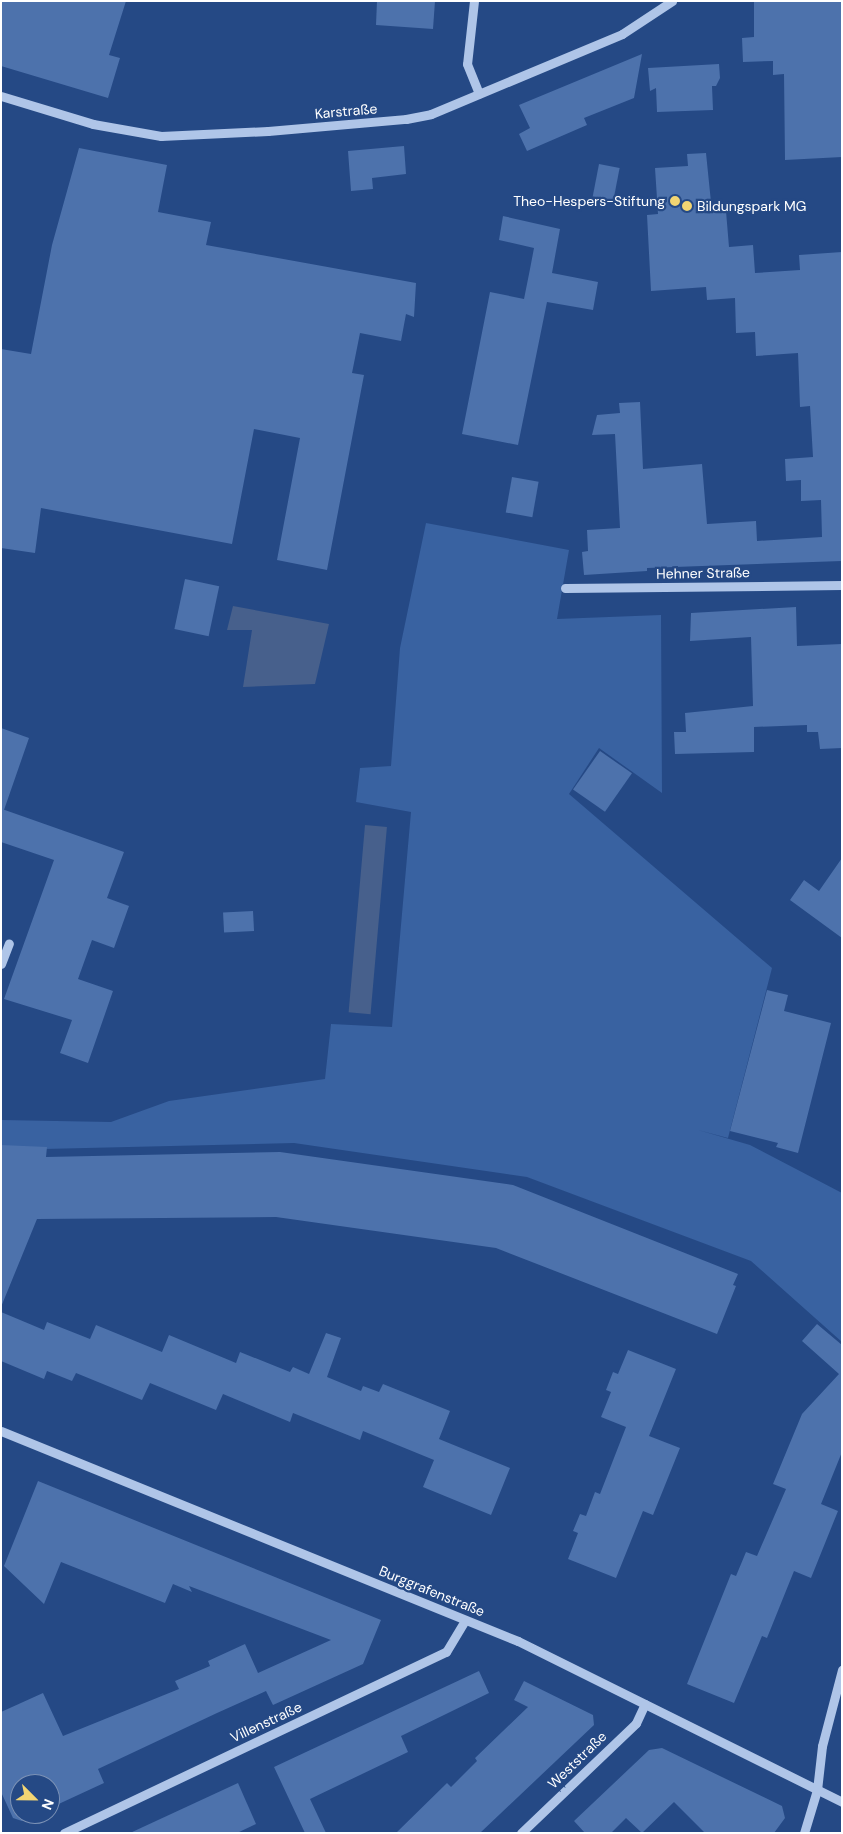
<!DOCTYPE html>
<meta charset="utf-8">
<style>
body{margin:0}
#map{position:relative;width:843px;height:1834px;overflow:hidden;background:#254985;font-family:"DM Sans",sans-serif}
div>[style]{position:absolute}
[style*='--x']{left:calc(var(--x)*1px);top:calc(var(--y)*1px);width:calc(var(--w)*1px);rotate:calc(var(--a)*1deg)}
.green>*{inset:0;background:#3962a1}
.water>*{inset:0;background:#47608c;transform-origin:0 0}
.building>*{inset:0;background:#4d72ac;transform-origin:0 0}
.minor>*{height:9px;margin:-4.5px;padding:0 4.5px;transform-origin:4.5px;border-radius:4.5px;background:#afc5e8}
.dots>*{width:14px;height:14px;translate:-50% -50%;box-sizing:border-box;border:2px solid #254985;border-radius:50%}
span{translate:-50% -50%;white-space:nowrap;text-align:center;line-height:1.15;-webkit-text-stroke:4.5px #254985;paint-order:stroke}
.street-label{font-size:14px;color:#fff}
.poi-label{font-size:14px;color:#fff}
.right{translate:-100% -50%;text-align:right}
.left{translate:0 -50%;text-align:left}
.frame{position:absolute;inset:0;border:2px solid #fff;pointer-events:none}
.north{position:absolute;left:10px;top:1774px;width:50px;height:50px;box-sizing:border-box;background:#254985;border:1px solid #7c92b6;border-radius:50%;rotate:113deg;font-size:14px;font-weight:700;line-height:20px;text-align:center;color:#fff}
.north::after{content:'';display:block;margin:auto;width:18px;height:22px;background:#f2d573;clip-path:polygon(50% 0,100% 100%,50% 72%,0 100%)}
</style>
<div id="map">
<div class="green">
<div style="clip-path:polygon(426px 523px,569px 550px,557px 619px,661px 615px,662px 793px,599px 748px,569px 794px,772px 968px,728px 1138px,698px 1130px,750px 1145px,842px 1193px,842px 1342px,751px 1261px,527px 1177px,294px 1143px,1px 1150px,1px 1120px,111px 1122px,169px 1101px,325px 1079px,331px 1024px,392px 1027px,411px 812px,356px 802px,360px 768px,391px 766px,400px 648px)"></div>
</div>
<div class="water">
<div style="clip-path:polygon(233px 606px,329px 624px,315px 684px,243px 687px,252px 630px,227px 630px)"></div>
<div style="left:365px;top:825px;width:22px;height:188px;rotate:5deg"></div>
</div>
<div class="building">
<div style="clip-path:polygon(1px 1px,126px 1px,109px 55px,120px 58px,108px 98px,1px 66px)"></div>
<div style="clip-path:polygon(377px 1px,435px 1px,433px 29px,376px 25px)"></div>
<div style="clip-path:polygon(754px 1px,842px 1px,842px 157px,785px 160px,784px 74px,773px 75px,773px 61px,743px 62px,742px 38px,754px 37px)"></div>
<div style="clip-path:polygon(642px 54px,634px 98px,584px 118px,587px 125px,527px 151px,519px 134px,530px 128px,519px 105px)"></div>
<div style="clip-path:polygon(719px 64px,720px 78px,716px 86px,712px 86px,713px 110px,657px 112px,656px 88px,650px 91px,648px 68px)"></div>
<div style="clip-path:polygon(404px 146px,406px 174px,372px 178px,373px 189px,351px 191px,348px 151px)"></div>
<div style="clip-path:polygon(79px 148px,167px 165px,158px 212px,211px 222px,206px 245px,416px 283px,414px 317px,406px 314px,401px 341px,360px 333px,352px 373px,364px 375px,327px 570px,277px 560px,300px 438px,254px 429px,232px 544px,41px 508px,35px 553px,1px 548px,1px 349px,31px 354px,52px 245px)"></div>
<div style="clip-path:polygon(706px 153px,712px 212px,726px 211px,729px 247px,753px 245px,755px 273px,800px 270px,799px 255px,842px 252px,842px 561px,647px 568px,647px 571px,584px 575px,582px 552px,588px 551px,587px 530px,620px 528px,615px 434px,592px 435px,597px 415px,620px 413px,619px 403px,640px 402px,643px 469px,702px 464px,707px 524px,756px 521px,757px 541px,822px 537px,821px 500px,801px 501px,801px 480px,786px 481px,785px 459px,813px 457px,810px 406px,800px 407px,798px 353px,756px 356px,755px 332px,736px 333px,735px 298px,707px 300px,706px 287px,651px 291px,647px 215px,658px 214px,655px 168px,688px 166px,687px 154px)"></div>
<div style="left:599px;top:164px;width:21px;height:33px;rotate:11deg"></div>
<div style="clip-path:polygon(503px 216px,560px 229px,552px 273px,598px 282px,593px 310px,547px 302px,518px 445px,462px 434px,490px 292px,524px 299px,530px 269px,534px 248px,499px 240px)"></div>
<div style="left:512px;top:477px;width:27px;height:36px;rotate:10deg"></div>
<div style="left:185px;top:579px;width:35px;height:51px;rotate:12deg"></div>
<div style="clip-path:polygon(796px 607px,797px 646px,842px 644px,842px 748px,820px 749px,818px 732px,807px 732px,807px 725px,754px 727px,754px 752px,675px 754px,674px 732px,686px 732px,685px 713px,753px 706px,751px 637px,690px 641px,691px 613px)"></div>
<div style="clip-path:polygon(1px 728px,29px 738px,4px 810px,2px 809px,124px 852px,107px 898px,129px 906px,114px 948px,92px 940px,78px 979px,113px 991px,88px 1063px,60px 1053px,72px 1020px,4px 999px,54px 860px,1px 842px)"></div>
<div style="left:600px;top:751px;width:39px;height:47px;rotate:35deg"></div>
<div style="clip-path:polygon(842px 858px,842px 938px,790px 900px,804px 880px,819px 891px)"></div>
<div style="left:253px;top:911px;width:20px;height:30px;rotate:87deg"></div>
<div style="clip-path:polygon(767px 990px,788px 995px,784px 1011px,831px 1023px,798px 1153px,776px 1147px,778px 1143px,730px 1131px)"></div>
<div style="clip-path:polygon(1px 1145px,47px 1147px,46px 1157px,280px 1152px,513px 1185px,738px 1274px,733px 1285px,736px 1286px,717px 1334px,496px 1248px,276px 1217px,37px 1219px,1px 1307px)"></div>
<div style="clip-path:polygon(1px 1312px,44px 1330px,47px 1322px,90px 1339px,96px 1325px,162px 1352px,169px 1335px,236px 1363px,240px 1352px,290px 1372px,293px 1367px,309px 1374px,326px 1333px,341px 1338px,327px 1377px,361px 1391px,363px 1386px,379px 1392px,383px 1384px,450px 1411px,439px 1439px,510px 1468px,491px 1515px,423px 1487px,434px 1460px,363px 1431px,360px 1440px,293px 1413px,290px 1422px,223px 1394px,216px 1410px,150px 1383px,142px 1400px,76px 1373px,72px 1381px,47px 1371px,44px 1379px,1px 1361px)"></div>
<div style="clip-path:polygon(817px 1324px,842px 1345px,842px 1452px,821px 1504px,838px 1511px,811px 1578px,794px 1571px,767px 1638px,762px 1636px,734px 1703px,687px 1684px,731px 1574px,736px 1576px,746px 1552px,757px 1556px,786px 1489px,773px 1484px,802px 1414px,839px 1374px,802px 1341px)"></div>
<div style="clip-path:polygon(628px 1350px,676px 1369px,649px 1436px,680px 1448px,653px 1515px,643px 1511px,616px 1578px,568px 1559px,578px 1533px,573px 1531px,580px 1514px,586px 1516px,595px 1492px,600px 1494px,626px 1427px,601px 1417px,611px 1392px,606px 1390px,613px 1372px,618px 1374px)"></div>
<div style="clip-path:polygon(38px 1481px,381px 1620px,363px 1664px,273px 1705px,266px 1691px,217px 1713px,98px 1769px,104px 1783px,50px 1808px,50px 1784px,20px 1784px,20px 1814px,36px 1814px,22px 1821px,13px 1818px,1px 1792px,1px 1712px,43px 1693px,63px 1736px,179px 1689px,175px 1681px,210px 1666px,208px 1661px,245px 1644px,258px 1673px,331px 1640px,189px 1586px,192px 1592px,173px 1584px,165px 1603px,61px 1562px,44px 1604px,4px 1566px)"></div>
<div style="clip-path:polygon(479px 1671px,489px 1693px,401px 1736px,408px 1752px,310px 1799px,326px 1833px,305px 1833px,274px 1767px)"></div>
<div style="clip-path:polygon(524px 1681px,593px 1715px,594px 1725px,480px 1833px,396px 1833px,447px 1783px,451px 1787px,477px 1761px,475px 1758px,528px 1707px,514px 1700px)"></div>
<div style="clip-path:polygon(662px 1748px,782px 1806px,785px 1818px,774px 1833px,705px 1833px,674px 1802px,642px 1833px,626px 1818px,611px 1833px,585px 1833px,574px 1821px,649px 1750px)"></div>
<div style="clip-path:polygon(238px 1783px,256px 1824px,237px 1833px,130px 1833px)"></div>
</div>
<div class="minor">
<div style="--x:474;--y:1;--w:63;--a:96.3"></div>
<div style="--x:467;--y:64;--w:32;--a:68"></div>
<div style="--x:1;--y:96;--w:96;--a:16.9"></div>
<div style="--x:93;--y:124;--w:69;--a:10"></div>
<div style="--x:161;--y:136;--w:107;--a:-2.7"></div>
<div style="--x:268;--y:131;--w:139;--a:-5"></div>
<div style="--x:406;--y:119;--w:25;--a:-11"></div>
<div style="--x:431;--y:114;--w:207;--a:-22.7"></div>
<div style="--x:622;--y:34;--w:60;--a:-33.4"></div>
<div style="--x:565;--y:588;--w:277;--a:-0.6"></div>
<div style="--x:1;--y:964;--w:22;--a:-69"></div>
<div style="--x:1;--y:1431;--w:558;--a:22.11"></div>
<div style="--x:518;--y:1641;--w:362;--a:26.4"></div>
<div style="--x:64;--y:1833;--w:423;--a:-25.4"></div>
<div style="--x:446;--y:1652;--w:37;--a:-59"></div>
<div style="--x:521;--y:1833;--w:159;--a:-43.7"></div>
<div style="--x:636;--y:1723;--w:21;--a:-65"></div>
<div style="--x:804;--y:1833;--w:45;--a:-73.2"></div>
<div style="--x:817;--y:1790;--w:44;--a:-83.5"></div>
<div style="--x:822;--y:1746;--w:79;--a:-75.3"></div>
</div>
<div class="dots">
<div style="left:675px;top:201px;background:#f2d573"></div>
<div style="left:687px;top:206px;background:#f2d573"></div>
</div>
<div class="street-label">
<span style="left:346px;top:111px;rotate:-5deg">Karstraße</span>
<span style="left:703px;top:573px;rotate:-1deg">Hehner Straße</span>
<span style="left:432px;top:1591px;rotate:22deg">Burggrafenstraße</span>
<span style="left:266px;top:1722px;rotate:-25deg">Villenstraße</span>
<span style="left:577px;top:1760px;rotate:-44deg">Weststraße</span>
</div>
<div class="poi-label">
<span class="right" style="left:665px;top:201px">Theo-Hespers-Stiftung</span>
<span class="left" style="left:697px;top:206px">Bildungspark MG</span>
</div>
<div class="frame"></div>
<div class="north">N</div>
</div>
